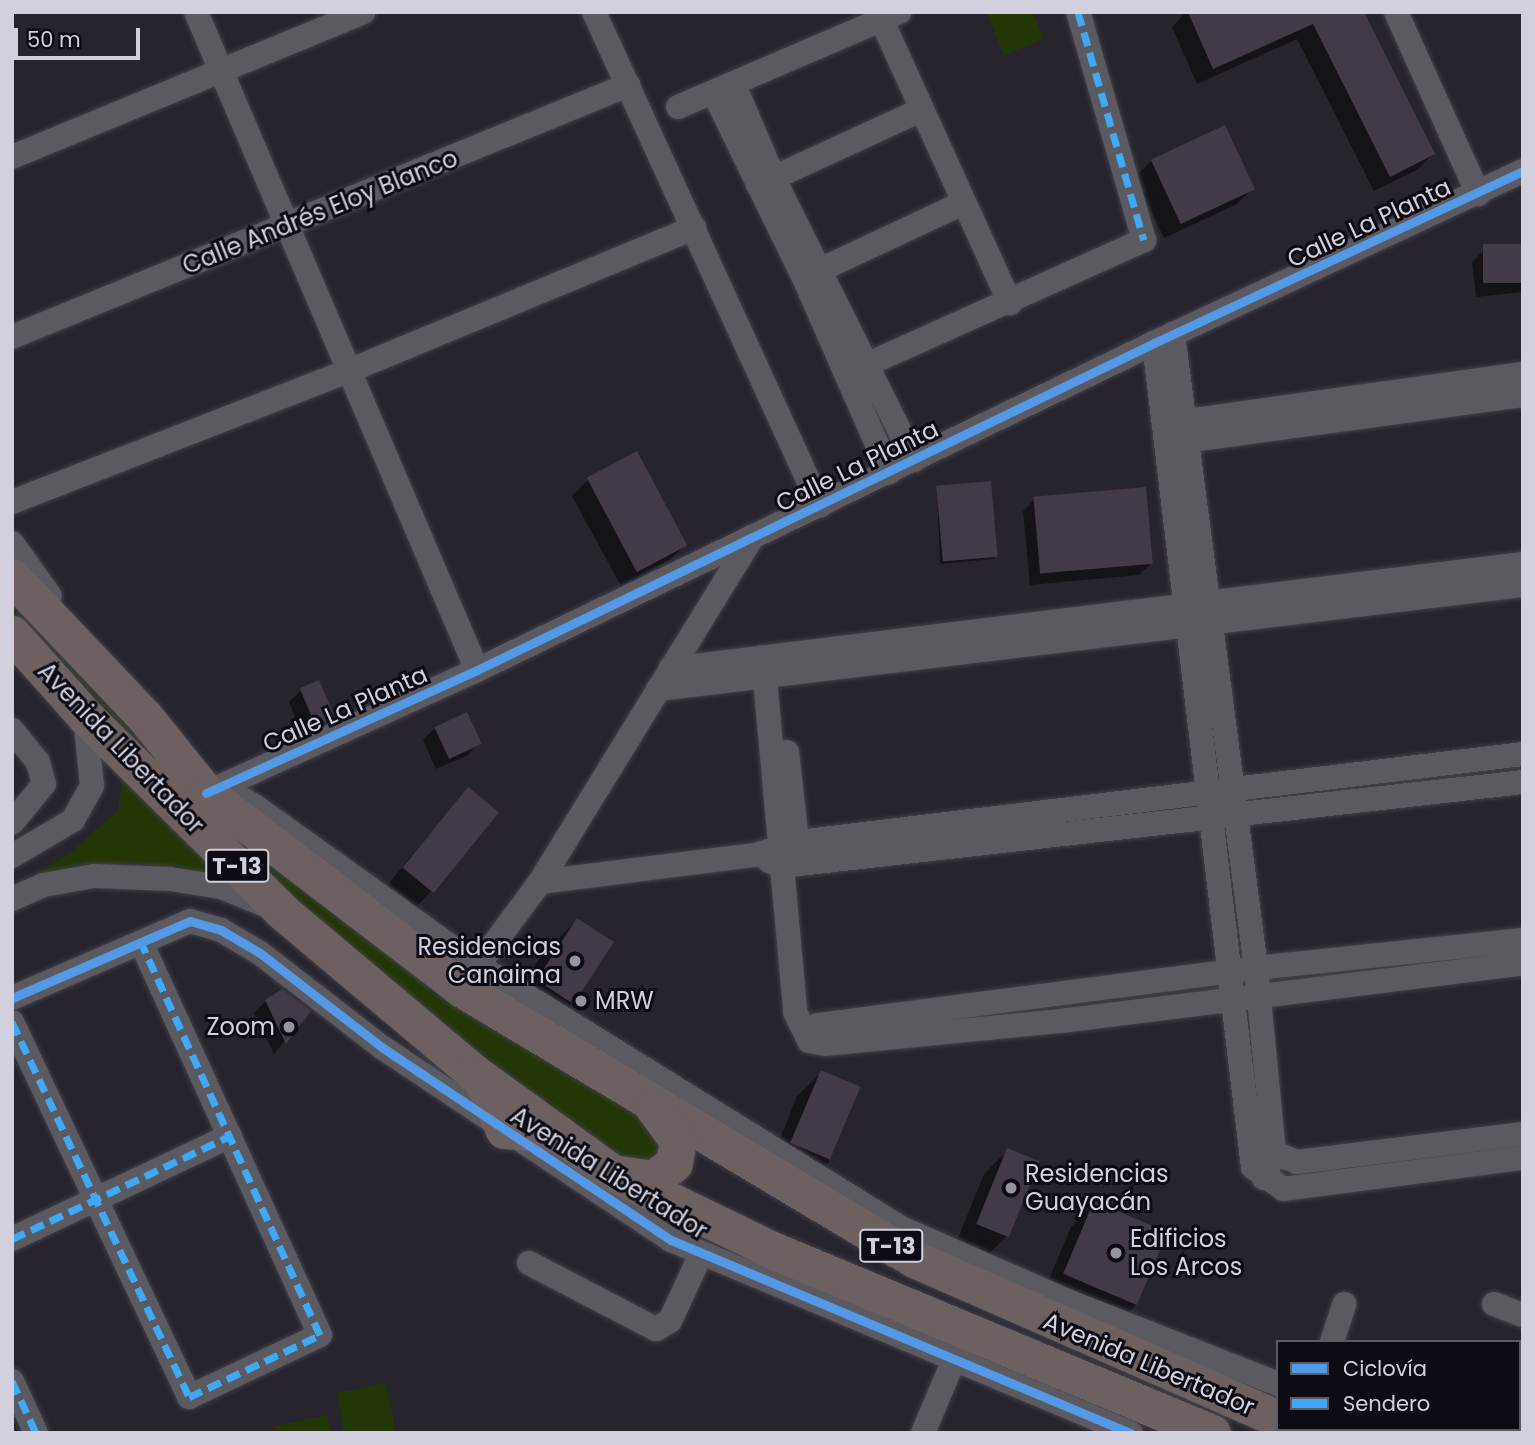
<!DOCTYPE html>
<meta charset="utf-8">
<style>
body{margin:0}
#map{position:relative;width:1535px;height:1445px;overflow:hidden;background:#27242e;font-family:Poppins,sans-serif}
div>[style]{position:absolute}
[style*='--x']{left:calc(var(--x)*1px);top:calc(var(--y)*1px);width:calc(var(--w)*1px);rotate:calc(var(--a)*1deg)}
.green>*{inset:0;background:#233606}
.shadow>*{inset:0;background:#0007}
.building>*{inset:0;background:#433a48;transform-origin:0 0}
.roads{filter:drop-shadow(0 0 2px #424049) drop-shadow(0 0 2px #424049)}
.minor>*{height:24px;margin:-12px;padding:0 12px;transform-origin:12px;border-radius:12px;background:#5c5a61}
.highway>*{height:37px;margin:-18.5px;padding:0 18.5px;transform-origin:18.5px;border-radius:18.5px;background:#6c6061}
.quiet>*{height:7px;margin-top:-3.5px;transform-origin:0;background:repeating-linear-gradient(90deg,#3fa9f5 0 14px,transparent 0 21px)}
.cycleway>*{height:9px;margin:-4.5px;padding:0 4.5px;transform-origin:4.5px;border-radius:4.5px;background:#5399e6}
.dots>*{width:19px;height:19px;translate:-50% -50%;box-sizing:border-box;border:4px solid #0d0b13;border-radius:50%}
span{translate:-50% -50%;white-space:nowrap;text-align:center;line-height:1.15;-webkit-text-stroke:6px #0d0b13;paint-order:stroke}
.shield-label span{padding:2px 5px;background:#0d0b13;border:2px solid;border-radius:5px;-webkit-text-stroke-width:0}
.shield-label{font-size:23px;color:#d2d0dc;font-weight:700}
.street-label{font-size:24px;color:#d2d0dc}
.poi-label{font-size:24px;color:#d2d0dc}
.right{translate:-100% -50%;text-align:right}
.left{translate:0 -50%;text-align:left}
.frame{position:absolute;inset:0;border:14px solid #d2d0dc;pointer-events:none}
.legend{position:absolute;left:1276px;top:1340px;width:245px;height:91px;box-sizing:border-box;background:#0d0b13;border:2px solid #5c5a63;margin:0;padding:9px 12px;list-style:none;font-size:21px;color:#d2d0dc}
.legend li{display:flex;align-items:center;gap:14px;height:35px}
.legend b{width:35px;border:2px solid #5c5a63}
.scale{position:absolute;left:14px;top:28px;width:126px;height:32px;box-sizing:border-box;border:4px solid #d2d0dc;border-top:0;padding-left:9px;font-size:21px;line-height:24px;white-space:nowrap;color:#d2d0dc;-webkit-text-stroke:5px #0d0b13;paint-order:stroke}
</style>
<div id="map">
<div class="green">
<div style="clip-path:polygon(986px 12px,1033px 12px,1044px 39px,1004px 55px)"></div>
<div style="clip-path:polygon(12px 587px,234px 824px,684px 1144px,633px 1173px,360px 964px,12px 622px)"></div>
<div style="clip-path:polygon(123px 770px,240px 881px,186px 868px,125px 862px,71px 870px,12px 888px,70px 853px,118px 811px)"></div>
<div style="clip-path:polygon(386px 1383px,396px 1433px,344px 1433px,337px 1393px)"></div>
<div style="clip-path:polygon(327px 1415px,331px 1433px,277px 1433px,275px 1426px)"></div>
</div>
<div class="shadow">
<div style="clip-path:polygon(1186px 12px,1362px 12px,1433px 154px,1417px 170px,1374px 191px,1297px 39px,1197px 84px,1172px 27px)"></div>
<div style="clip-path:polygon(1151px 161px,1253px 188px,1237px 204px,1164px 238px,1135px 177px)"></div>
<div style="clip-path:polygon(1523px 246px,1523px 292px,1476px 297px,1472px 262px,1484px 250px)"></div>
<div style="clip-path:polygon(636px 454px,685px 544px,670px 560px,621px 586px,572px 496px,588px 480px)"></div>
<div style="clip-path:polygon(937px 488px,996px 556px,993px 559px,940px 564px)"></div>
<div style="clip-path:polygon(1035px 499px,1151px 564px,1139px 575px,1030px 585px,1023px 511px)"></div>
<div style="clip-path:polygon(301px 690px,333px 718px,304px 737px,289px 702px)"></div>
<div style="clip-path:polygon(435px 728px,479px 743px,468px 755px,436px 769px,423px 740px)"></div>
<div style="clip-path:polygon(468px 789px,432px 891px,416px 907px,388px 884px)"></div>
<div style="clip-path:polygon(577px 920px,611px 942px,573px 1002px,538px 1037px,503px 1015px,542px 955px)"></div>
<div style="clip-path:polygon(266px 1001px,308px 1011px,274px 1054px,254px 1013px)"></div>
<div style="clip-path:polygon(821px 1073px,829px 1162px,805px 1185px,769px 1167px,797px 1096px)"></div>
<div style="clip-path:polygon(1008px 1150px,1007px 1236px,983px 1260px,954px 1248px,984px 1174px)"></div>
<div style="clip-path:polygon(1094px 1203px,1137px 1304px,1113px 1328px,1041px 1298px,1071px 1227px)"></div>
</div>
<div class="building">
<div style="clip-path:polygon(1188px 12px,1364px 12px,1435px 154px,1390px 177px,1313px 24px,1213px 69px)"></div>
<div style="left:1225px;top:125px;width:71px;height:82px;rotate:65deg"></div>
<div style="left:1523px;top:244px;width:39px;height:40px;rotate:90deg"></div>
<div style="left:637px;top:451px;width:107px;height:57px;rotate:62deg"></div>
<div style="left:991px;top:481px;width:76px;height:55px;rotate:85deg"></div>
<div style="left:1146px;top:487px;width:77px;height:113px;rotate:85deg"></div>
<div style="left:319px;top:680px;width:41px;height:21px;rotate:67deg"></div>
<div style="left:467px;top:712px;width:35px;height:36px;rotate:65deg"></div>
<div style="left:468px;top:787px;width:40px;height:104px;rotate:39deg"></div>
<div style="left:577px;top:918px;width:44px;height:74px;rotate:33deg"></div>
<div style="clip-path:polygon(282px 989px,311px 1011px,286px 1044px,265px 1000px)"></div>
<div style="left:821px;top:1070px;width:43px;height:79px;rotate:23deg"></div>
<div style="left:1007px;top:1148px;width:35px;height:82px;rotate:22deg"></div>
<div style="left:1094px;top:1201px;width:80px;height:79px;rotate:23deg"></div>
</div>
<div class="roads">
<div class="minor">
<div style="--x:196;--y:12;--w:715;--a:66.88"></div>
<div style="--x:594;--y:12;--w:543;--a:65.42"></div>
<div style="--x:1396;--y:12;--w:200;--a:65.7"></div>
<div style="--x:882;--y:21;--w:310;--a:65.6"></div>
<div style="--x:734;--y:85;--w:102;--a:66.9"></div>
<div style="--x:774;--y:179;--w:314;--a:63.5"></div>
<div style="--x:714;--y:93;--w:206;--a:64.1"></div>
<div style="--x:804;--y:278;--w:212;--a:66.3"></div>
<div style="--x:678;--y:107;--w:241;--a:-23.2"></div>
<div style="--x:12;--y:157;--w:380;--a:-22.4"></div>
<div style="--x:758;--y:185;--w:179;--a:-24.7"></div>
<div style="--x:807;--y:276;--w:170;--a:-25.1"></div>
<div style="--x:1173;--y:334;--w:639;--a:82.54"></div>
<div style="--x:1256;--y:968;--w:186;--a:84.4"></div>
<div style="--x:1274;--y:1153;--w:27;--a:112"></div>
<div style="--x:12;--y:337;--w:666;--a:-22.25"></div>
<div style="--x:1154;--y:343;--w:830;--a:83.15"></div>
<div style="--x:1253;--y:1167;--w:37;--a:36"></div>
<div style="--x:1283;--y:1189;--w:242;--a:-7.4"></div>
<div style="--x:846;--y:374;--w:327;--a:-24.2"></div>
<div style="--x:1144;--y:240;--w:237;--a:-106.1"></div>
<div style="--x:1166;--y:424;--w:360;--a:-8"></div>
<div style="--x:1169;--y:443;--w:357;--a:-7.7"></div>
<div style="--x:12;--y:502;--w:358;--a:-21.3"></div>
<div style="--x:346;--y:372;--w:377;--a:-22.5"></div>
<div style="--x:12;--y:543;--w:65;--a:54.4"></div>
<div style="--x:763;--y:657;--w:356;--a:84.8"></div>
<div style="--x:795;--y:1012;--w:32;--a:64"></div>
<div style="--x:809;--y:1041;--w:17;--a:10"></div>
<div style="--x:826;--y:1044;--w:235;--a:-5.6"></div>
<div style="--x:1060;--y:1021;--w:467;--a:-7.1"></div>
<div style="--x:670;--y:669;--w:859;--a:-7.02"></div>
<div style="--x:658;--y:689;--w:871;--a:-6.86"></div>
<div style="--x:12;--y:730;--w:41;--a:50.9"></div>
<div style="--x:38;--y:762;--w:23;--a:75"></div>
<div style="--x:44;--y:784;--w:50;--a:129.4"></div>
<div style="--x:787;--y:752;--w:107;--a:83.5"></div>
<div style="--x:206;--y:793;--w:298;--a:-24.4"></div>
<div style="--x:477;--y:670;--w:752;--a:-25.78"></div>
<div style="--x:1154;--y:343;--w:407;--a:-25"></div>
<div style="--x:221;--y:795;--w:16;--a:4"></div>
<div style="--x:237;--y:796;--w:22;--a:30"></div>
<div style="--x:256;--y:807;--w:272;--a:35.6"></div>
<div style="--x:477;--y:965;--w:497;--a:31.8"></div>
<div style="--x:899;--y:1227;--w:187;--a:23.7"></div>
<div style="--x:1070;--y:1302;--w:224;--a:21.5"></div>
<div style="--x:12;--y:856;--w:71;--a:-30.5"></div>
<div style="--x:73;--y:820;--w:39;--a:-61"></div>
<div style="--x:92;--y:786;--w:70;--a:-95.7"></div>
<div style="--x:769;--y:861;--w:15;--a:20"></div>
<div style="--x:783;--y:866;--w:16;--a:-7"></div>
<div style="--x:799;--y:864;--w:729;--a:-6.46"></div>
<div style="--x:540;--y:882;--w:217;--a:-7.2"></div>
<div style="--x:755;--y:855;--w:45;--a:-16.8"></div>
<div style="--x:798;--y:842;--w:730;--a:-6.92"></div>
<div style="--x:12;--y:899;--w:34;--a:-24"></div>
<div style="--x:43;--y:885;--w:52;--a:-10"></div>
<div style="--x:94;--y:876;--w:76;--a:2.3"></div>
<div style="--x:170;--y:879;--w:52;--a:8.9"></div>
<div style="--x:221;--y:887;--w:53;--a:22.2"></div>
<div style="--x:468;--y:979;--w:121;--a:-53.4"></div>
<div style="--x:540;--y:882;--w:406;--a:-58.4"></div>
<div style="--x:12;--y:998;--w:194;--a:-23.4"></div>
<div style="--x:190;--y:921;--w:32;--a:16"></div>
<div style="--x:221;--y:930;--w:45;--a:30.5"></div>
<div style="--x:260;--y:953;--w:155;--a:37.7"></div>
<div style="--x:383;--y:1048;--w:346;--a:33.7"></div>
<div style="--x:671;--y:1240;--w:499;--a:22.8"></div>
<div style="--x:12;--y:1022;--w:415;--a:64.7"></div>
<div style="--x:189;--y:1397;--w:145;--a:-25.3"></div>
<div style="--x:320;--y:1335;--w:431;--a:-114.5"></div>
<div style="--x:817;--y:1025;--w:443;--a:-7.4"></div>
<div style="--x:1256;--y:968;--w:268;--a:-6"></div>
<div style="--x:1274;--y:1153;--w:25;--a:21"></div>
<div style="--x:1297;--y:1162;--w:228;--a:-7.1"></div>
<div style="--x:12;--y:1239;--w:241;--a:-25.3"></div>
<div style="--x:529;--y:1263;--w:143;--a:27.5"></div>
<div style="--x:656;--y:1329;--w:16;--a:-30"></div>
<div style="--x:670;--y:1321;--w:74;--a:-65.2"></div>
<div style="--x:1494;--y:1304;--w:31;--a:21"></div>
<div style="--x:1332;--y:1342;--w:40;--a:-72"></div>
<div style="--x:12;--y:1381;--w:57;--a:65.2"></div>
<div style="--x:1393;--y:1429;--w:10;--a:24"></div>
<div style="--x:923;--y:1433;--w:98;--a:-67.1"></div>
</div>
<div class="highway">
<div style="--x:12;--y:577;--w:193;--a:46.5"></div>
<div style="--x:145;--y:717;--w:97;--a:51.2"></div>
<div style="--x:206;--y:793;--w:322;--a:37.4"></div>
<div style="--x:462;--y:989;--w:527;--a:30.85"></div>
<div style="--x:914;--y:1259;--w:398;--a:23.7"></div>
<div style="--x:12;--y:634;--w:110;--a:48.3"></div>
<div style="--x:85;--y:716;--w:279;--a:44.7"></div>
<div style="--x:283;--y:912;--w:248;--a:40.1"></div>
<div style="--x:473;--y:1072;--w:170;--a:35.9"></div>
<div style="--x:611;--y:1172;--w:177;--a:25.8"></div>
<div style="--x:770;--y:1249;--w:479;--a:22.6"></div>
<div style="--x:481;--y:1078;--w:57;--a:66.1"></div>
<div style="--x:504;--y:1130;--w:55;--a:4.2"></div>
<div style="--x:619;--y:1174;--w:34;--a:8"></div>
<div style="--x:653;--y:1179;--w:26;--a:-37"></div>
<div style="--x:674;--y:1163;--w:22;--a:-80"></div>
<div style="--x:678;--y:1141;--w:44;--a:-125.8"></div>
<div style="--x:1302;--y:1429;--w:10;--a:24"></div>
</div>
</div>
<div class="quiet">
<div style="--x:1078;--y:12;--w:237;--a:73.9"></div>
<div style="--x:12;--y:1022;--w:415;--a:64.7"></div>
<div style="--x:189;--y:1397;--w:145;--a:-25.3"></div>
<div style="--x:320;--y:1335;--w:431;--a:-114.5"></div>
<div style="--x:141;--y:943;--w:8;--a:157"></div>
<div style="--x:12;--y:1239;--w:241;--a:-25.3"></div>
<div style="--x:12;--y:1381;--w:57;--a:65.2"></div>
</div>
<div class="cycleway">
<div style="--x:206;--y:793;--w:298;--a:-24.4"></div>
<div style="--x:477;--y:670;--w:752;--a:-25.78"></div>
<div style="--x:1154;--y:343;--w:407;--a:-25"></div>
<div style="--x:12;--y:998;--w:194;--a:-23.4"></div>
<div style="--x:190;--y:921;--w:32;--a:16"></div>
<div style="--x:221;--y:930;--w:45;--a:30.5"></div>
<div style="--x:260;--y:953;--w:155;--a:37.7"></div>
<div style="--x:383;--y:1048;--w:346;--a:33.7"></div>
<div style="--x:671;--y:1240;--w:499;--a:22.8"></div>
</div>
<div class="dots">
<div style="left:575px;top:961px;background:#96949f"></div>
<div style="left:581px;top:1001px;background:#96949f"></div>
<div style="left:289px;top:1027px;background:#96949f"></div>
<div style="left:1011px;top:1188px;background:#96949f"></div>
<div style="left:1116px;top:1253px;background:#96949f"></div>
</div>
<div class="shield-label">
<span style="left:237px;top:866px">T-13</span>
<span style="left:891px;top:1246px">T-13</span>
</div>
<div class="street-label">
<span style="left:320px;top:212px;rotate:-22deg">Calle Andrés Eloy Blanco</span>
<span style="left:1369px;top:223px;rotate:-25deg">Calle La Planta</span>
<span style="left:857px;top:466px;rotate:-26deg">Calle La Planta</span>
<span style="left:345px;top:709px;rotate:-24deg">Calle La Planta</span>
<span style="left:121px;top:748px;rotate:46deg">Avenida Libertador</span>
<span style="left:609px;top:1173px;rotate:32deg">Avenida Libertador</span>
<span style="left:1149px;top:1364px;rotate:23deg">Avenida Libertador</span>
</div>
<div class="poi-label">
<span class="right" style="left:561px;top:961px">Residencias<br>Canaima</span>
<span class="left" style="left:595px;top:1001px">MRW</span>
<span class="right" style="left:275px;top:1027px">Zoom</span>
<span class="left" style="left:1025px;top:1188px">Residencias<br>Guayacán</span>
<span class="left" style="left:1130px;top:1253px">Edificios<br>Los Arcos</span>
</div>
<div class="frame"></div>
<ul class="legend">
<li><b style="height:9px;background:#5399e6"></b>Ciclovía</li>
<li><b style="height:9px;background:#3fa9f5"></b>Sendero</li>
</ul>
<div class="scale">50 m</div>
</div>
